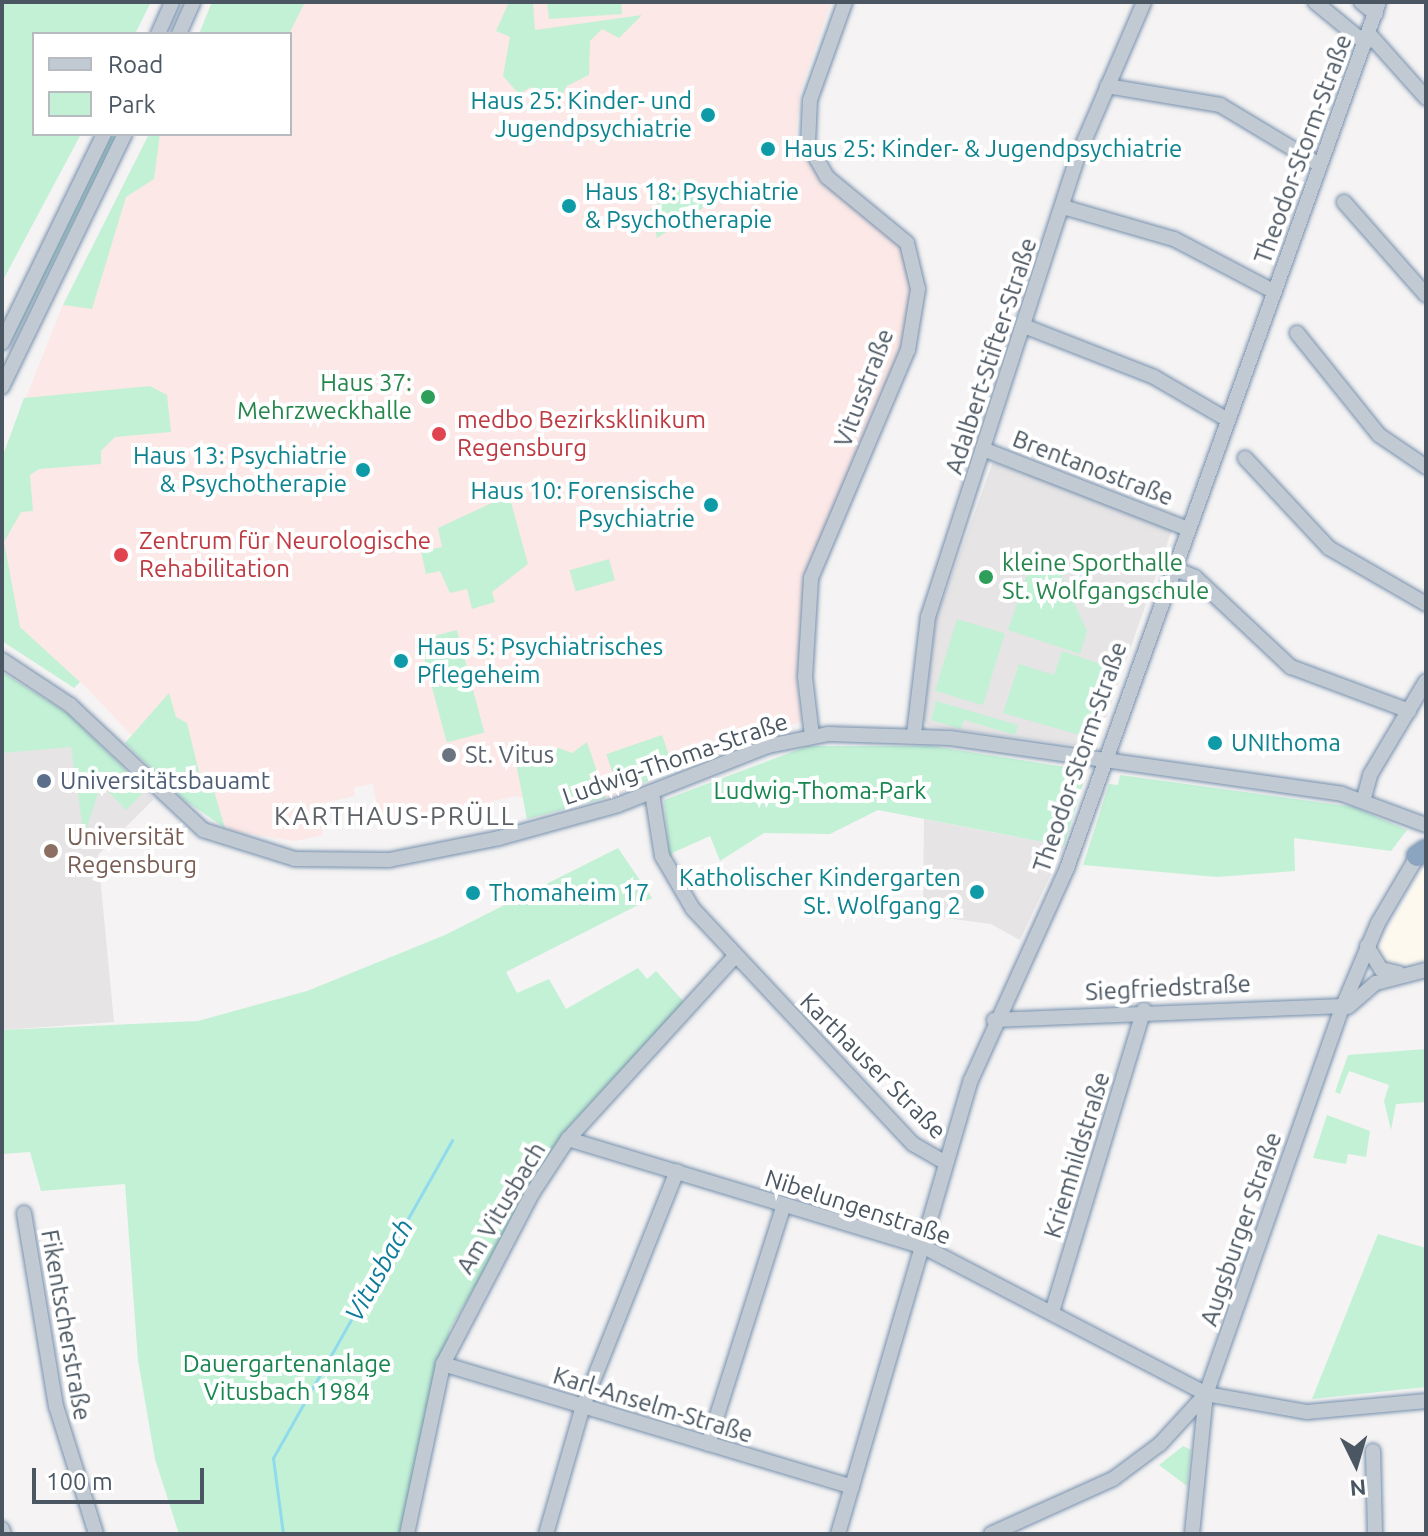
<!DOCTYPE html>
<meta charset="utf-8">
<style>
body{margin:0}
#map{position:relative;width:1428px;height:1536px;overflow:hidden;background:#f5f3f3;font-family:Ubuntu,sans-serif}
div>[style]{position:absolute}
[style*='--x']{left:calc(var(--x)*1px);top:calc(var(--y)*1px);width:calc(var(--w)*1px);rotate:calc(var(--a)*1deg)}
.commercial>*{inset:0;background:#fdf9ef}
.education>*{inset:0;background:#e6e4e5}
.medical>*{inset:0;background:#fce8e6}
.green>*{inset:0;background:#c3f1d5;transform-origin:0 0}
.stream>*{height:3px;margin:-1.5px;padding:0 1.5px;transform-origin:1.5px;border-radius:1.5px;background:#90daee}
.roads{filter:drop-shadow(0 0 2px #7690ad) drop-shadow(0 0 2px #7690ad)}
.minor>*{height:14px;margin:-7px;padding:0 7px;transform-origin:7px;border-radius:7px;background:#c1cad2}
.highway>*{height:20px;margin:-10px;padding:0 10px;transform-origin:10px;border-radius:10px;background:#8ba5c1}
.dots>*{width:22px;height:22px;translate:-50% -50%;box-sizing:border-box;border:4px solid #fff;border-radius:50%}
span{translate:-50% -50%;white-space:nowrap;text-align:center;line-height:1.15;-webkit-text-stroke:8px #fff;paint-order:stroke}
.culture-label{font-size:24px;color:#0d838f}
.right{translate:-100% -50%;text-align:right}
.left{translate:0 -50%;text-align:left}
.street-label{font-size:24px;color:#4a5661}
.leisure-label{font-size:24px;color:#27864d}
.health-label{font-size:24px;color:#be3a42}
.worship-label{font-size:24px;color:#5b616d}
.service-label{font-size:24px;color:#4e5e75}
.park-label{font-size:24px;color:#17864f}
.education-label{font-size:24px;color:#785e54}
.neighbourhood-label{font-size:26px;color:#5f6368;letter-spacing:2px}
.water-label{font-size:26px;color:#0c7c9b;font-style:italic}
.frame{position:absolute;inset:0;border:4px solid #4a5661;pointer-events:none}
.legend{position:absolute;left:32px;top:32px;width:260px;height:104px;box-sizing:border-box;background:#fff;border:2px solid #b7bbc0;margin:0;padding:10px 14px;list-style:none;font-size:24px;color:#4a5661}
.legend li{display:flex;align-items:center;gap:16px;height:40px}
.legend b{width:40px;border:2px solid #b7bbc0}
.north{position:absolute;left:1316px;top:1424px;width:80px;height:80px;-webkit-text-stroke:6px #fff;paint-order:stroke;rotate:175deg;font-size:22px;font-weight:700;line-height:32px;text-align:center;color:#4a5661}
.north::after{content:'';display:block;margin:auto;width:28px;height:36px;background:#4a5661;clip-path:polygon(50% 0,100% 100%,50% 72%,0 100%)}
.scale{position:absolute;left:32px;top:1468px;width:172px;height:36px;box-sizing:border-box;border:4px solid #4a5661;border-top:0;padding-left:10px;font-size:24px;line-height:28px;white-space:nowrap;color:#4a5661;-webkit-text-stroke:6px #fff;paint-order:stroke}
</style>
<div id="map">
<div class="commercial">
<div style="clip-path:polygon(1426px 863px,1426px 964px,1386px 967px,1376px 950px)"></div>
</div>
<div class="education">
<div style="clip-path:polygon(993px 462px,1173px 527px,1097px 743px,1089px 747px,928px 726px,924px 720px,936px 619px)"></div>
<div style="clip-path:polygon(2px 672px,68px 714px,154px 799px,98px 855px,114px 1022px,2px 1030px)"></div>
<div style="clip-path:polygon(924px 819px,1064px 846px,1020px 940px,991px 924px,923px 915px)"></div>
</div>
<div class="medical">
<div style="clip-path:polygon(212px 2px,831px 2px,800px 92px,795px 139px,803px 140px,815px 171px,906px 252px,913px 289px,904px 350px,805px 573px,797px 679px,802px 721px,606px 798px,527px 819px,523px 798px,516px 796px,381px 826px,373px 784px,354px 787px,355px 796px,318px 804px,323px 835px,295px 841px,233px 831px,198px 806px,85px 686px,2px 628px,2px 458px,63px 305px,149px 134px,290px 134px,290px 34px,199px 34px)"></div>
</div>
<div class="green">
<div style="clip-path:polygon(2px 2px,151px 2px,135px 34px,34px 34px,34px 134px,81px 134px,2px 282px)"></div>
<div style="clip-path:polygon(212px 2px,305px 2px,289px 34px,199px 34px)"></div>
<div style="clip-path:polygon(509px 2px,533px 2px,535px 30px,642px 15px,619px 38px,602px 29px,590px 41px,589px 75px,567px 86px,555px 108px,531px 87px,519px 94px,503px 76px,510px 37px,496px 31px)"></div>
<div style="clip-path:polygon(547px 2px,621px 2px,622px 14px,549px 19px)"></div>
<div style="clip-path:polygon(108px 134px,118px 134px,10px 346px,27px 296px)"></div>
<div style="clip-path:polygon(149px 134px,160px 134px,154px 179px,126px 197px,92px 309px,63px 305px)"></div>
<div style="clip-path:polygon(693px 180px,706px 206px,657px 238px,650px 209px)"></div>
<div style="clip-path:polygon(150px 386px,167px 395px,171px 432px,115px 437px,101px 451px,101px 464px,39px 469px,30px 475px,33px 511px,21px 512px,4px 542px,20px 627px,80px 682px,74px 688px,2px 641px,2px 458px,24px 398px)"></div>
<div style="clip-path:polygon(509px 495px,528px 564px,492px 592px,495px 602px,472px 609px,467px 589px,450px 593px,440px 571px,426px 574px,421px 551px,442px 547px,438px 528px)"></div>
<div style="clip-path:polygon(1033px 557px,1056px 564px,1087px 631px,1080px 654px,1008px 630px)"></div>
<div style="left:609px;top:559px;width:22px;height:41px;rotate:74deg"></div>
<div style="left:957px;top:619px;width:50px;height:75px;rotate:17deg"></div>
<div style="left:457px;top:630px;width:106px;height:39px;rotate:75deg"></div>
<div style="clip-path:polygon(1062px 651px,1107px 666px,1083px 736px,1003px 713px,1019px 664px,1054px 675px)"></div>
<div style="clip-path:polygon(2px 672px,68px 714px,146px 790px,126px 810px,101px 784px,84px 836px,71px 747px,2px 753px)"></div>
<div style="clip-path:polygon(169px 693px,176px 717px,187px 723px,200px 776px,209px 774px,225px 828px,183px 799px,125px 743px)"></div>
<div style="clip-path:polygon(936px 701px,1018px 725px,1015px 735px,964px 720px,961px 729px,931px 720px)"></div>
<div style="left:662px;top:735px;width:39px;height:59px;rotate:71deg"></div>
<div style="clip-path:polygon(587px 742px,606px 798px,527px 819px,515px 758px,559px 748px,572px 753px)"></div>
<div style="clip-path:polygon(808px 746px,931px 746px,1078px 769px,1083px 784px,1064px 846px,878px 810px,830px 834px,764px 833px,720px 861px,710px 836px,672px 853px,670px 863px,664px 800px)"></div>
<div style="clip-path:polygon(1120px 775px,1354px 807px,1407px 830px,1391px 851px,1294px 838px,1295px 871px,1217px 877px,1083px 865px,1109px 784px,1118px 785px)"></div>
<div style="clip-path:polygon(618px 848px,652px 898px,506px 972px,517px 993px,549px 979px,566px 1009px,638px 968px,647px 979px,656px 971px,684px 1002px,570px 1125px,450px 1329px,402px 1534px,179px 1534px,155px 1459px,138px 1360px,125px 1184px,41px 1191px,30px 1152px,2px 1154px,2px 1030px,198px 1021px,307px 991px,445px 935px)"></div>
<div style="clip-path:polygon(1426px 1049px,1426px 1102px,1396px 1104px,1391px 1130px,1384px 1101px,1389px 1085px,1349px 1071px,1340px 1094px,1335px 1092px,1348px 1055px)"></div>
<div style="clip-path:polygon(1327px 1115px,1370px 1131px,1366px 1157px,1348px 1154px,1346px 1164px,1313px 1158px)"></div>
<div style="clip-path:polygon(1378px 1234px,1426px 1248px,1426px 1387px,1312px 1399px)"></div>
<div style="clip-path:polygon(1183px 1446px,1191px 1450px,1187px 1486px,1159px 1465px)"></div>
</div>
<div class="stream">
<div style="--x:283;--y:1534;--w:77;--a:-97.5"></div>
<div style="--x:273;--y:1458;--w:365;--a:-60.6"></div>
</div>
<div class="roads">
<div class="minor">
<div style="--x:1315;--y:2;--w:65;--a:39.4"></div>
<div style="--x:1361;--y:2;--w:19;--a:39"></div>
<div style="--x:158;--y:34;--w:35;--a:-66"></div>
<div style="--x:179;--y:34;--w:35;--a:-66"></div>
<div style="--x:1369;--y:34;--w:86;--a:48.3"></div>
<div style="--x:1107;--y:86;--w:115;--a:9.5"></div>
<div style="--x:1220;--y:105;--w:117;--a:31"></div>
<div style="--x:1344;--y:202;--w:124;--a:48.6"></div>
<div style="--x:1063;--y:207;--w:116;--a:16.1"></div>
<div style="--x:1174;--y:239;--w:114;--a:27.7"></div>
<div style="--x:1024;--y:326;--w:140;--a:21.4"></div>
<div style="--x:1154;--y:377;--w:86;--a:30.2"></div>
<div style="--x:1297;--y:333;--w:131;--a:51.2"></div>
<div style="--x:1379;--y:435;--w:57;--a:34.2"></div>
<div style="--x:2;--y:343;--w:233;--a:-64"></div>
<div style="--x:2;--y:387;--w:281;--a:-64.1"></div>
<div style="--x:983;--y:449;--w:218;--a:21.3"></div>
<div style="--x:1245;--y:458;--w:123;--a:47"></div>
<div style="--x:1329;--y:548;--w:112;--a:30"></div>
<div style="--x:1170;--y:567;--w:27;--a:22"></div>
<div style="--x:1195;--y:577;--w:132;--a:43.2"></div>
<div style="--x:1291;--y:667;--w:126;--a:20.4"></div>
<div style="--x:2;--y:660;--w:82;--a:33.5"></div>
<div style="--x:70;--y:705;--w:183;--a:43.2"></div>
<div style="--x:203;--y:830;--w:96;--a:17.5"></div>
<div style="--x:295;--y:859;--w:94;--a:0.6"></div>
<div style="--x:389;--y:860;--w:112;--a:-11.3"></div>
<div style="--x:499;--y:838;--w:123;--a:-15.5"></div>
<div style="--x:618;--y:805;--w:161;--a:-21.5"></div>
<div style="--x:768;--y:746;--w:61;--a:-11.3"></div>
<div style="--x:828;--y:734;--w:122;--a:1.9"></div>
<div style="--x:950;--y:738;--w:396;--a:8.1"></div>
<div style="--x:1342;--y:794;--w:90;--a:20.3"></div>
<div style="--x:914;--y:734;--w:118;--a:-83.2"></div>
<div style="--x:928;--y:617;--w:488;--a:-72"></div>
<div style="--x:1079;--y:153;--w:164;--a:-66.7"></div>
<div style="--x:812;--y:736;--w:59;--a:-96.8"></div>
<div style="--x:805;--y:677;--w:99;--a:-86.5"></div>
<div style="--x:811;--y:578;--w:248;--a:-67"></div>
<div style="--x:908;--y:350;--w:62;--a:-80.7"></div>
<div style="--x:918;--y:289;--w:47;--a:-103.4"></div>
<div style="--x:907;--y:243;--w:104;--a:-140.5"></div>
<div style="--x:827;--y:177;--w:38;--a:-120"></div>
<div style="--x:808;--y:144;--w:44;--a:-87.4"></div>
<div style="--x:810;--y:100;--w:104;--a:-70.3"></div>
<div style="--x:652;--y:793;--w:64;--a:81"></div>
<div style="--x:662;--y:856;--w:61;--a:59.7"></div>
<div style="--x:693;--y:909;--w:322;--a:46.9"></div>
<div style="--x:913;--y:1144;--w:38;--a:30"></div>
<div style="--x:1364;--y:798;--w:24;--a:-75"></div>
<div style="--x:1370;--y:775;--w:109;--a:-59.2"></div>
<div style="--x:1367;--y:946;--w:27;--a:59"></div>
<div style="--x:1381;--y:969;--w:18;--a:13"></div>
<div style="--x:1348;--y:1007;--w:37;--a:-41"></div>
<div style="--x:1376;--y:983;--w:52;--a:-14.6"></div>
<div style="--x:994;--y:1020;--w:349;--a:-2.3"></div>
<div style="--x:568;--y:1139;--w:372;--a:16.9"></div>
<div style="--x:924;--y:1247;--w:318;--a:27.5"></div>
<div style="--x:1206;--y:1394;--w:103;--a:10.1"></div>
<div style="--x:1307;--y:1412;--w:120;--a:-5.3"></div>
<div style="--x:24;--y:1213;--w:196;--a:80.6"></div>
<div style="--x:56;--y:1406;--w:134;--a:72.6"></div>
<div style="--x:1052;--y:1312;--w:316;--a:-73.1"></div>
<div style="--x:443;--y:1364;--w:427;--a:16.7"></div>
<div style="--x:708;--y:1444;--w:251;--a:-72.4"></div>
<div style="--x:1373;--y:1451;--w:83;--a:88.6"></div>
<div style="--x:2;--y:1529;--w:5;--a:68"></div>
<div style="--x:407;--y:1534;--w:174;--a:-78"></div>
<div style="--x:443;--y:1364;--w:194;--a:-62.4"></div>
<div style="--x:533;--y:1192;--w:64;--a:-56.6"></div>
<div style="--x:568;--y:1139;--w:245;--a:-47.6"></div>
<div style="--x:546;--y:1534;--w:133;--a:-73.9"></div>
<div style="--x:583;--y:1406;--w:253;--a:-68.2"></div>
<div style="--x:838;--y:1534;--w:473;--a:-73.7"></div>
<div style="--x:971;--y:1080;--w:233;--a:-65.6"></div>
<div style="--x:1067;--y:868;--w:920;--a:-70.19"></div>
<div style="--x:991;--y:1534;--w:134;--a:-24.3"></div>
<div style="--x:1113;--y:1479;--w:59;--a:-36.7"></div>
<div style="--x:1160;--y:1444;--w:68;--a:-47.4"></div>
<div style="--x:1206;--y:1394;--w:411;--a:-70.6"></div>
<div style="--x:1343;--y:1006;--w:90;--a:-67.1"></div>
<div style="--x:1378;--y:923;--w:85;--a:-59.5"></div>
<div style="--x:1192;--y:1534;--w:141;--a:-84.3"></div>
</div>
<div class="highway">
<div style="--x:1417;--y:856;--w:11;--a:-34"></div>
</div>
</div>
<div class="dots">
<div style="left:708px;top:115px;background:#0f9aa8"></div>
<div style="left:768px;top:149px;background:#0f9aa8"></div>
<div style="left:569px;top:206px;background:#0f9aa8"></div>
<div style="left:428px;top:397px;background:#2e9e5b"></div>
<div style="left:439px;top:434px;background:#e0444e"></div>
<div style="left:363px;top:470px;background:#0f9aa8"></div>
<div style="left:711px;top:505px;background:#0f9aa8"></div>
<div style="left:121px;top:555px;background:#e0444e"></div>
<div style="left:986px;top:577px;background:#2e9e5b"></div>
<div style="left:401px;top:661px;background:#0f9aa8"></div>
<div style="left:1215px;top:743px;background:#0f9aa8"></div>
<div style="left:449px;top:755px;background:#6b7280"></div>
<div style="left:44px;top:781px;background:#5c6f8a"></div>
<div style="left:51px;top:851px;background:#8d6e63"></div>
<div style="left:977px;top:892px;background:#0f9aa8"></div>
<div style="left:473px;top:893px;background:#0f9aa8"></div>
</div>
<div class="culture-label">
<span class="right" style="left:692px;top:115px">Haus 25: Kinder- und<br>Jugendpsychiatrie</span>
<span class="left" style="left:784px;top:149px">Haus 25: Kinder- &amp; Jugendpsychiatrie</span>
<span class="left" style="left:585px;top:206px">Haus 18: Psychiatrie<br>&amp; Psychotherapie</span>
<span class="right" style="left:347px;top:470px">Haus 13: Psychiatrie<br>&amp; Psychotherapie</span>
<span class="right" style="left:695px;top:505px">Haus 10: Forensische<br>Psychiatrie</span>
<span class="left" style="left:417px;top:661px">Haus 5: Psychiatrisches<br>Pflegeheim</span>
<span class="left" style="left:1231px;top:743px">UNIthoma</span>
<span class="right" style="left:961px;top:892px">Katholischer Kindergarten<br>St. Wolfgang 2</span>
<span class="left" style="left:489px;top:893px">Thomaheim 17</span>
</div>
<div class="street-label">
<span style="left:1303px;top:149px;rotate:-70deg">Theodor-Storm-Straße</span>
<span style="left:991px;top:356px;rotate:-72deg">Adalbert-Stifter-Straße</span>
<span style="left:864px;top:388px;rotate:-69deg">Vitusstraße</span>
<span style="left:1093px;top:468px;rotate:21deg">Brentanostraße</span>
<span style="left:1080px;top:757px;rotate:-71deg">Theodor-Storm-Straße</span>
<span style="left:675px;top:759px;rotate:-19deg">Ludwig-Thoma-Straße</span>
<span style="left:1168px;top:988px;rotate:-3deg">Siegfriedstraße</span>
<span style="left:873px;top:1066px;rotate:45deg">Karthauser Straße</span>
<span style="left:1077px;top:1155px;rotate:-73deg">Kriemhildstraße</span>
<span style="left:858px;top:1207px;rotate:18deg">Nibelungenstraße</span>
<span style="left:501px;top:1208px;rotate:-59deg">Am Vitusbach</span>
<span style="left:1241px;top:1229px;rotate:-71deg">Augsburger Straße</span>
<span style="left:66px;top:1325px;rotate:80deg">Fikentscherstraße</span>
<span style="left:653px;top:1405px;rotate:17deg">Karl-Anselm-Straße</span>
</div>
<div class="leisure-label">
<span class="right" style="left:412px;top:397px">Haus 37:<br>Mehrzweckhalle</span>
<span class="left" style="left:1002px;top:577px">kleine Sporthalle<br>St. Wolfgangschule</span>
</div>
<div class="health-label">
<span class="left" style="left:457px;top:434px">medbo Bezirksklinikum<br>Regensburg</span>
<span class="left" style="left:139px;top:555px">Zentrum für Neurologische<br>Rehabilitation</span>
</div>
<div class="worship-label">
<span class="left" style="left:465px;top:755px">St. Vitus</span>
</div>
<div class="service-label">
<span class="left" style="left:60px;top:781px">Universitätsbauamt</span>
</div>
<div class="park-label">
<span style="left:820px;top:791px">Ludwig-Thoma-Park</span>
<span style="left:287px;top:1378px">Dauergartenanlage<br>Vitusbach 1984</span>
</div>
<div class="education-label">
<span class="left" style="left:67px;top:851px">Universität<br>Regensburg</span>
</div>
<div class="neighbourhood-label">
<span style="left:395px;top:816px">KARTHAUS-PRÜLL</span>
</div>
<div class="water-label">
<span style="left:379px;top:1270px;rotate:-61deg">Vitusbach</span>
</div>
<div class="frame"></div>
<ul class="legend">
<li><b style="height:10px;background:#c1cad2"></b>Road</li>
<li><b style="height:22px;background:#c3f1d5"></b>Park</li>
</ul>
<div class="north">N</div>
<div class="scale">100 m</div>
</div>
